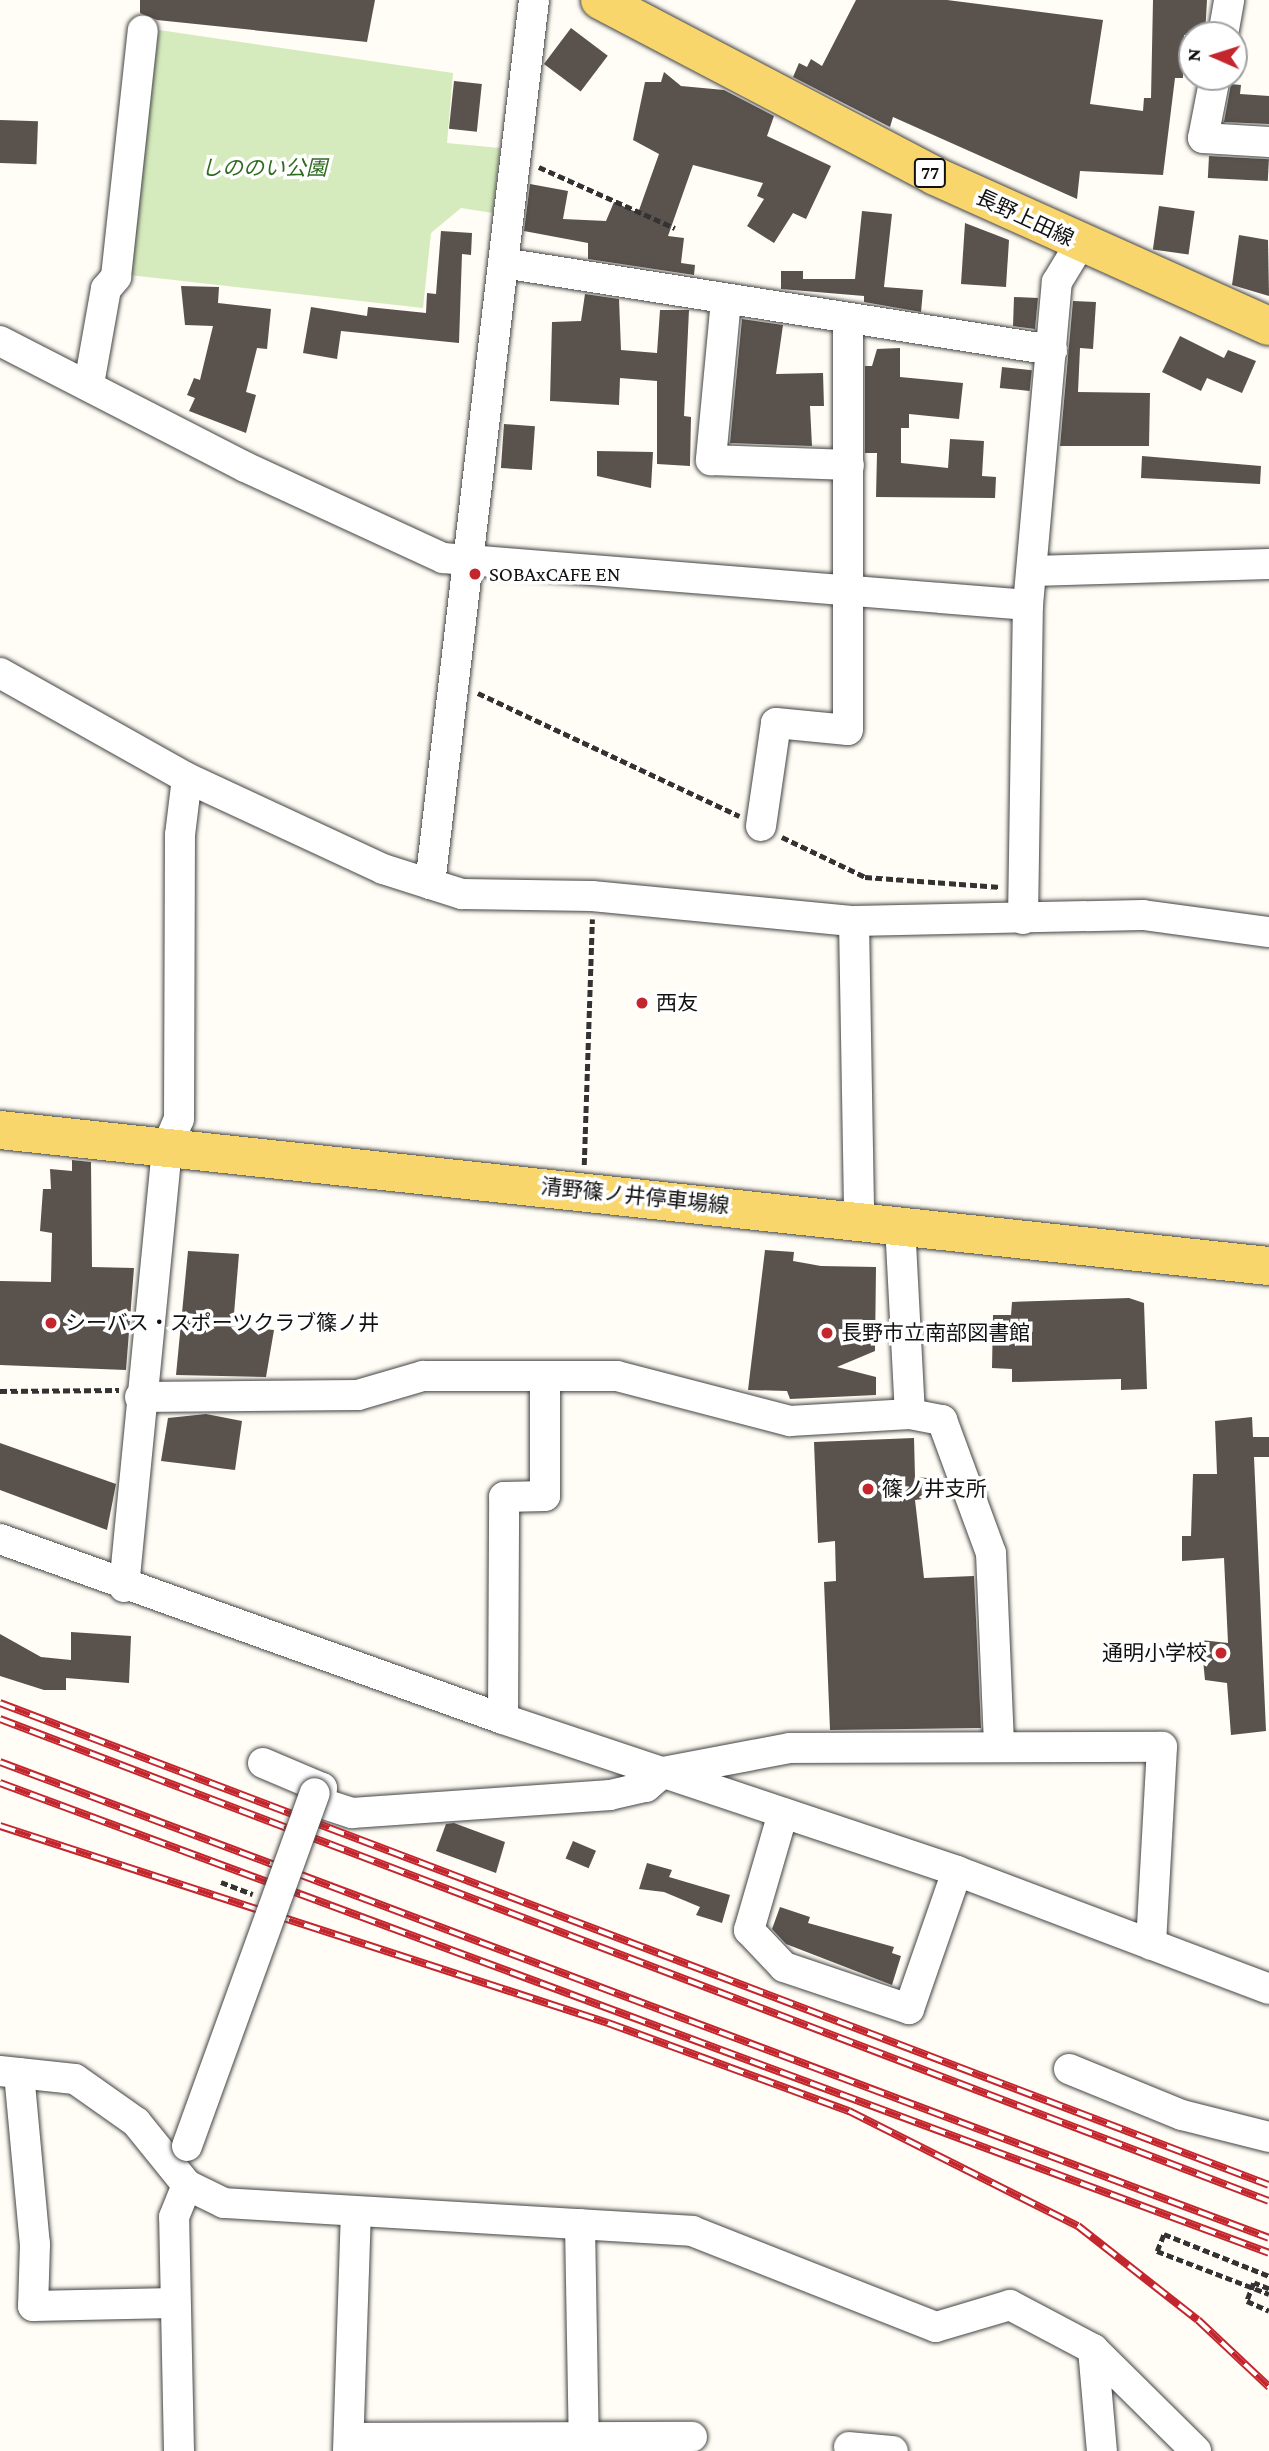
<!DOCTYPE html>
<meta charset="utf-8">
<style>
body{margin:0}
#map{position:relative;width:1269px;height:2451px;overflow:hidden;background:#fffdf5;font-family:"Crimson Pro","Noto Sans JP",serif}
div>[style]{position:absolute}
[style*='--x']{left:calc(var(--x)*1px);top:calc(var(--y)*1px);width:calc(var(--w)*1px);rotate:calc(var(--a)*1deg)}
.green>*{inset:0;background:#d5ebbd}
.building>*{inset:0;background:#5a524d;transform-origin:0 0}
.path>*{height:4.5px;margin-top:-2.25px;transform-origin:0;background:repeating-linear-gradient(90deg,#333 0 7px,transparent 0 10.5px)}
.roads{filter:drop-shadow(0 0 2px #444) drop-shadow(0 0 2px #444)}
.minor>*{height:30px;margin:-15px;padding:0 15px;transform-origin:15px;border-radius:15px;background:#fff}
.major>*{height:38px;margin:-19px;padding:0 19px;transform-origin:19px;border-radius:19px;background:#f9d66b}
.rail>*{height:8px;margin-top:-4px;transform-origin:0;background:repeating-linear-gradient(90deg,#fff 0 16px,#c4262e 0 32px);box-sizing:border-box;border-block:2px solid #c4262e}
.path-bridge>*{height:4.5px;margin-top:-2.25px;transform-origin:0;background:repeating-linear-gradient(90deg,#333 0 7px,transparent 0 10.5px)}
.bridges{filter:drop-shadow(0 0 2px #444) drop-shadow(0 0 2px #444)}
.minor-bridge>*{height:30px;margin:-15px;padding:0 15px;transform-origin:15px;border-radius:15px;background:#fff}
.dots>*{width:19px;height:19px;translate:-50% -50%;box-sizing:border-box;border:4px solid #fff;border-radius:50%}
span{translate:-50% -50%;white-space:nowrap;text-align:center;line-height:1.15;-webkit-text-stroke:7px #fff;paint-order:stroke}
.shield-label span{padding:2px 5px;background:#fff;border:2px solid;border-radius:5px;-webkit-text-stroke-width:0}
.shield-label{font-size:19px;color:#111;font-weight:700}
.park-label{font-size:21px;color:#2f6b1f;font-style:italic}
.street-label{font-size:21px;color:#111}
.poi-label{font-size:21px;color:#111}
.left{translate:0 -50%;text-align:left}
.right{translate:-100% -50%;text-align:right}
.north{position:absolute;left:1178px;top:21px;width:70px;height:70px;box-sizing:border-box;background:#fff;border:2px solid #a0a0a0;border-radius:50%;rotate:273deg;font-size:19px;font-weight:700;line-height:28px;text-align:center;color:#111}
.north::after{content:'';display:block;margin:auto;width:24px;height:32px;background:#c4262e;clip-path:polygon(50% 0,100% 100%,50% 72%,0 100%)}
</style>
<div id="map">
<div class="green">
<div style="clip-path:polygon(159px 30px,453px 73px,447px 143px,500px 148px,493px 213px,461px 208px,431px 233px,423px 308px,129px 275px)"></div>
</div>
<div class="building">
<div style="clip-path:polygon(140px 0,375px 0,367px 42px,157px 20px,140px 13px)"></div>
<div style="clip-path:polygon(856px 0,947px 0,1103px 20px,1090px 104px,1143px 111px,1144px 98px,1151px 98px,1153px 0,1207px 0,1205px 35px,1184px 35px,1183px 78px,1175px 78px,1163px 175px,1080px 171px,1077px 199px,893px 117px,890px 127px,793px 77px,799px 63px,807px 67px,811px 59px,822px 66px)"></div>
<div style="left:571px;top:28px;width:46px;height:45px;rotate:37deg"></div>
<div style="clip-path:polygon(664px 72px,681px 86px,724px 90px,774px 116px,767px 136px,831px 166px,806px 219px,793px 213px,774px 243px,747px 226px,764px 199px,757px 196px,763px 183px,693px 165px,668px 236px,684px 238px,681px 263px,695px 265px,694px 275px,588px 259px,588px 243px,524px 231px,530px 184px,568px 191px,563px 219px,606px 221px,614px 202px,638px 213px,659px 154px,633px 140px,645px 82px,661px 82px)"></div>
<div style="left:454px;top:81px;width:28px;height:48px;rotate:6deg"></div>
<div style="clip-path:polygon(1231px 84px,1241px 85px,1240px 94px,1269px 96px,1269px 124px,1224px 122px)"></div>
<div style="left:0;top:120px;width:38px;height:43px;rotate:2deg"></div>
<div style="left:1209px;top:156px;width:60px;height:22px;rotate:3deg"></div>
<div style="left:1159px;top:206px;width:36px;height:44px;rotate:8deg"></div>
<div style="clip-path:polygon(862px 211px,892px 214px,884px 287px,923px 290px,921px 312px,864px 302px,864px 296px,781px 289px,781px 271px,803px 271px,803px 279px,855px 279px)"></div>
<div style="clip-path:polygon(965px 223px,1009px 240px,1006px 287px,961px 284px)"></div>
<div style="clip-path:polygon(441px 231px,472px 233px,471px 255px,462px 254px,459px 343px,341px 331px,337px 359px,303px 353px,311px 307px,367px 316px,368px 307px,426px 313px,427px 293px,436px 294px)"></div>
<div style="clip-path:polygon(1239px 235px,1268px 240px,1269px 296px,1232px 285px)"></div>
<div style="clip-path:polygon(181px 286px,219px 287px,218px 303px,271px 309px,267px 349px,257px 348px,246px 392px,256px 395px,246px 433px,189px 411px,195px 398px,187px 395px,194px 378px,200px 380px,213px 326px,185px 325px)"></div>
<div style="clip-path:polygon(585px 294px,619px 299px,621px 350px,657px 353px,660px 310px,689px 310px,684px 416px,691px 417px,690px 466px,657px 464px,657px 381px,620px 378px,619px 405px,550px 401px,552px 322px,581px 321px)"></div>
<div style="clip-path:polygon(1014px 297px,1038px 298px,1035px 329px,1013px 326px)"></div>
<div style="clip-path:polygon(1073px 301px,1096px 302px,1093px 349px,1080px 348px,1078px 392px,1150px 393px,1149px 446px,1060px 446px)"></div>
<div style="clip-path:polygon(742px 319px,783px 325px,776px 374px,823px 373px,824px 406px,810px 406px,812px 446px,730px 443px)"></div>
<div style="clip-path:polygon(1180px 336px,1224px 358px,1228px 350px,1256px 361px,1242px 393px,1207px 378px,1201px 391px,1162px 372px)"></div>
<div style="clip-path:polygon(900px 348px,900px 377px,963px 383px,959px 419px,909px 414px,909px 428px,901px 428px,901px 463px,948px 468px,950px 439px,984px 441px,982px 476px,996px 477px,995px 498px,876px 497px,877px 453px,865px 453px,865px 366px,872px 366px,877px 349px)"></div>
<div style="left:1002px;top:367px;width:30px;height:21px;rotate:6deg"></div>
<div style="left:504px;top:424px;width:31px;height:44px;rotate:4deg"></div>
<div style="clip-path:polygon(597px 451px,653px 452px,651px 488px,597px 476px)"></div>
<div style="clip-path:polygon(1142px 456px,1261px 466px,1260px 484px,1141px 478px)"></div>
<div style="clip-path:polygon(72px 1160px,91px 1162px,92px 1267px,134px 1268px,126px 1370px,0 1365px,0 1281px,51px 1282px,52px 1233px,40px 1231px,43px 1189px,51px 1189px,50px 1169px,72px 1171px)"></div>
<div style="clip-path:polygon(765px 1250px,794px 1252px,793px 1261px,821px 1266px,876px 1267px,875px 1351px,837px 1367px,876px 1377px,876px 1395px,790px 1399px,787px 1391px,748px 1390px)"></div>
<div style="clip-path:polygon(188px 1251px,239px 1254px,233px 1326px,274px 1330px,266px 1377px,176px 1375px)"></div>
<div style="clip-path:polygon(1129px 1298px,1144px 1303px,1147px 1389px,1121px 1390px,1121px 1379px,1012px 1382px,1012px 1369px,992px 1368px,993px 1315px,1011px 1315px,1012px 1302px)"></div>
<div style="clip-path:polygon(206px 1414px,242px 1421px,235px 1470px,161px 1461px,168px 1418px)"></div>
<div style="clip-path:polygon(1252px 1417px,1253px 1437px,1269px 1437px,1269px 1457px,1254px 1457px,1266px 1731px,1231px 1735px,1227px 1683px,1205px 1680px,1201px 1640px,1228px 1643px,1224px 1558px,1182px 1561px,1182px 1536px,1191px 1536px,1193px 1474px,1217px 1474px,1215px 1421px)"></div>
<div style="clip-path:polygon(914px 1438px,915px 1477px,928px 1478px,930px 1498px,915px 1500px,924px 1578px,974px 1576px,981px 1728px,830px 1730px,824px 1582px,836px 1581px,835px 1541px,818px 1543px,814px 1442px)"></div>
<div style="clip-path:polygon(0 1443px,116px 1484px,107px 1530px,0 1490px)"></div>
<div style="clip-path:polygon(71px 1632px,131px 1636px,129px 1683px,66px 1678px,66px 1690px,44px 1690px,0 1676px,0 1634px,41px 1657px,71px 1660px)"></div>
<div style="clip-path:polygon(454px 1823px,505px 1842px,496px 1873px,436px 1851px,446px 1824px)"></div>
<div style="left:573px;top:1841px;width:25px;height:19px;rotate:23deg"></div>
<div style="clip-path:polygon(647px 1863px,672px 1870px,669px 1877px,730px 1895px,722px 1923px,696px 1915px,700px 1907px,664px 1892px,639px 1889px)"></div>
<div style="clip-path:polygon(780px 1907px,810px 1917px,808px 1923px,894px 1947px,892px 1953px,901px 1956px,892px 1985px,786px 1944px,772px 1929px)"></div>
</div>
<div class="path">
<div style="--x:539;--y:167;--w:149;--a:24.2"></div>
<div style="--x:478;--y:693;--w:289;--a:25.2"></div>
<div style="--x:782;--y:837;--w:92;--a:25.7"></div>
<div style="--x:865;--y:877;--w:136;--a:4.2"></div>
<div style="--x:584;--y:1165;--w:246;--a:-88.1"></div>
<div style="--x:0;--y:1391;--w:119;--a:-0.5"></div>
<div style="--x:221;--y:1882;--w:34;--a:21"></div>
<div style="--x:1157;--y:2251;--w:18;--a:-68"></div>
<div style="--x:1164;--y:2234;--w:113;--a:21.8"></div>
<div style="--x:1269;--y:2289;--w:16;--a:-158"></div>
<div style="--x:1254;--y:2283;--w:19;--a:111"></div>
<div style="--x:1247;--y:2301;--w:24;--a:24"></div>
</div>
<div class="roads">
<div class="minor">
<div style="--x:1223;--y:35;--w:36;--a:-80"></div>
<div style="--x:1215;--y:77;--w:62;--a:101.1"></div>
<div style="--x:1203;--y:138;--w:66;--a:3.5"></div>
<div style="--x:503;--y:263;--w:556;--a:9"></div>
<div style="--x:726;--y:300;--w:161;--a:95.4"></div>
<div style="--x:711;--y:460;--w:138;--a:2.1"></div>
<div style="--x:0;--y:341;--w:276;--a:27.2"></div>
<div style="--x:245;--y:467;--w:218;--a:24.7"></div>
<div style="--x:443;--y:558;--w:587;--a:4.59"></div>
<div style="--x:89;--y:384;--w:97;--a:-79.9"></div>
<div style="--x:106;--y:289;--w:16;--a:-50"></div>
<div style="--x:116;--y:277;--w:248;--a:-83.8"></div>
<div style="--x:1033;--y:571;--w:236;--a:-1.7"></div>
<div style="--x:0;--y:673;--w:214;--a:29.3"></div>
<div style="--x:187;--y:778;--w:216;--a:24.9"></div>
<div style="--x:383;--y:869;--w:83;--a:17.6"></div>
<div style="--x:462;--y:894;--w:130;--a:0.9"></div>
<div style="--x:592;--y:896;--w:263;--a:5.5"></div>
<div style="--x:854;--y:921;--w:289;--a:-1.2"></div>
<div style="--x:1143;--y:915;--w:127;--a:7.7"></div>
<div style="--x:761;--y:826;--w:104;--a:-81.7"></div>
<div style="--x:776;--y:723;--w:72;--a:5.6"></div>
<div style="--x:848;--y:730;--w:408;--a:-90"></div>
<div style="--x:430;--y:884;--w:890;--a:-83.29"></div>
<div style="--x:1023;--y:919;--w:314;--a:-89.1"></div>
<div style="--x:1028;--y:605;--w:324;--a:-84.9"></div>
<div style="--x:1057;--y:282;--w:44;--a:-58.8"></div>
<div style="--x:854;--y:921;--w:299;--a:89"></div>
<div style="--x:900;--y:1224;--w:190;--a:87"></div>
<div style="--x:140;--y:1397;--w:218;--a:-0.5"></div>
<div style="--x:358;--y:1395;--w:68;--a:-16.3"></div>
<div style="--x:423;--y:1376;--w:194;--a:0"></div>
<div style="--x:617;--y:1376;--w:179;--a:14.6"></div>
<div style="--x:790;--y:1421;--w:120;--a:-3.3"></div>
<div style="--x:910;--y:1414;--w:33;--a:11"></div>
<div style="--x:942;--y:1420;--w:142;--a:69.8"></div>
<div style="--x:991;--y:1553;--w:193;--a:87.6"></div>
<div style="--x:0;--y:1539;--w:534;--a:19.69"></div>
<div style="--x:503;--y:1719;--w:479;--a:18.5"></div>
<div style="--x:957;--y:1871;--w:334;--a:20.7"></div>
<div style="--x:124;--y:1587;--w:442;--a:-84.4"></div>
<div style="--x:167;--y:1147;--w:30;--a:-67"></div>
<div style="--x:179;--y:1119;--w:284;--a:-89.8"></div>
<div style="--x:180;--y:835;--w:57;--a:-83"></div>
<div style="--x:503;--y:1719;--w:222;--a:-89.7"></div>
<div style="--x:504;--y:1497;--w:41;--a:-1.4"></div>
<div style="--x:545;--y:1496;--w:116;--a:-90"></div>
<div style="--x:263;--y:1763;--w:64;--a:23"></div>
<div style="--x:322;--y:1788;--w:15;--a:106"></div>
<div style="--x:318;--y:1802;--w:36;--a:18"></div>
<div style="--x:352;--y:1813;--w:259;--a:-4"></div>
<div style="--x:610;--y:1795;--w:37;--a:-13"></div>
<div style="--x:646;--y:1787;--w:23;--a:-41"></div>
<div style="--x:663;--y:1772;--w:129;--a:-10.7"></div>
<div style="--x:790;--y:1748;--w:372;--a:-0.2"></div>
<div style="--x:1162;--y:1747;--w:198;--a:93.2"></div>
<div style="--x:783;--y:1813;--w:122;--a:106.2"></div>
<div style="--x:749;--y:1930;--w:51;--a:46.6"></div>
<div style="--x:784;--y:1967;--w:132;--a:18.6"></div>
<div style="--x:909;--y:2009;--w:146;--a:-70.8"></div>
<div style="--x:1069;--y:2069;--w:122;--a:22.2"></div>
<div style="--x:1182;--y:2115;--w:90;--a:14.2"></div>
<div style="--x:0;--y:2071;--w:75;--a:6.1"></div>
<div style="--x:75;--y:2079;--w:75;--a:35.2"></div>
<div style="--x:136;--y:2122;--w:81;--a:51"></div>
<div style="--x:187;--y:2185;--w:41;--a:25.9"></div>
<div style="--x:224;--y:2203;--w:469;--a:3.4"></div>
<div style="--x:692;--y:2231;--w:262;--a:21.5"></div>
<div style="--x:936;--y:2327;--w:77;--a:-16.6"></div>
<div style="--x:1010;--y:2305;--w:94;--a:27.9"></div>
<div style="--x:1093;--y:2349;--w:145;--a:44.7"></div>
<div style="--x:19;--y:2073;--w:172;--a:84.7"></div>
<div style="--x:35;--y:2244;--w:62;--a:91.8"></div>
<div style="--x:33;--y:2306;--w:141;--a:-1.2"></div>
<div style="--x:580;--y:2224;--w:227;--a:89"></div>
<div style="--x:1093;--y:2349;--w:102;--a:85"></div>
<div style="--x:349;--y:2438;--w:343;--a:-0.2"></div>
<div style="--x:849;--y:2447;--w:44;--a:5.2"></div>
<div style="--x:179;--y:2451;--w:234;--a:-91.2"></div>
<div style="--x:174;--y:2217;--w:35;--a:-68"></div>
<div style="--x:348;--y:2451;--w:239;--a:-88.1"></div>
</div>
<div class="major">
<div style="--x:600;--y:0;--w:378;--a:27.7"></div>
<div style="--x:935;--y:176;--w:366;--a:24.2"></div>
<div style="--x:0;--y:1130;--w:1276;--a:6.12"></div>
</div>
</div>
<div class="rail">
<div style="--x:0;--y:1703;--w:1357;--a:20.8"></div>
<div style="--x:0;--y:1719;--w:1357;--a:20.8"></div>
<div style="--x:0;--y:1762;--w:1355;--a:20.56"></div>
<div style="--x:0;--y:1783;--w:1353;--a:20.32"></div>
<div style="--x:0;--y:1826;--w:639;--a:17.95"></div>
<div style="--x:608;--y:2023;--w:257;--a:20.1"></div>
<div style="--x:849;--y:2111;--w:256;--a:26.7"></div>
<div style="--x:1078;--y:2226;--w:152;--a:38.1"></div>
<div style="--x:1198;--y:2320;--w:98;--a:43.3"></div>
</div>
<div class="path-bridge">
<div style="--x:1157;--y:2251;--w:120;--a:21"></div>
</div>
<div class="bridges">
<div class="minor-bridge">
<div style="--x:187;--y:2146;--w:375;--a:-70.1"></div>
</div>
</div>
<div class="dots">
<div style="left:475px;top:574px;background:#c4262e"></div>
<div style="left:642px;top:1003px;background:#c4262e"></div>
<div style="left:51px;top:1323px;background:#c4262e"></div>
<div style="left:827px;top:1333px;background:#c4262e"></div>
<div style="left:868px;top:1489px;background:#c4262e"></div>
<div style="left:1221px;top:1653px;background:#c4262e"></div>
</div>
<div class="shield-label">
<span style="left:930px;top:173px">77</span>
</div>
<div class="park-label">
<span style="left:264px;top:168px">しののい公園</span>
</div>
<div class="street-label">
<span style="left:1025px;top:218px;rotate:25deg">長野上田線</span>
<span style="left:635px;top:1196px;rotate:6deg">清野篠ノ井停車場線</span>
</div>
<div class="poi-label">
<span class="left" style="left:489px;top:574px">SOBAxCAFE EN</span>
<span class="left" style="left:656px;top:1003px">西友</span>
<span class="left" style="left:65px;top:1323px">シーバス・スポーツクラブ篠ノ井</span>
<span class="left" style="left:841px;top:1333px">長野市立南部図書館</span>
<span class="left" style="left:882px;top:1489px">篠ノ井支所</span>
<span class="right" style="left:1207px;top:1653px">通明小学校</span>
</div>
<div class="north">N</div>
</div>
